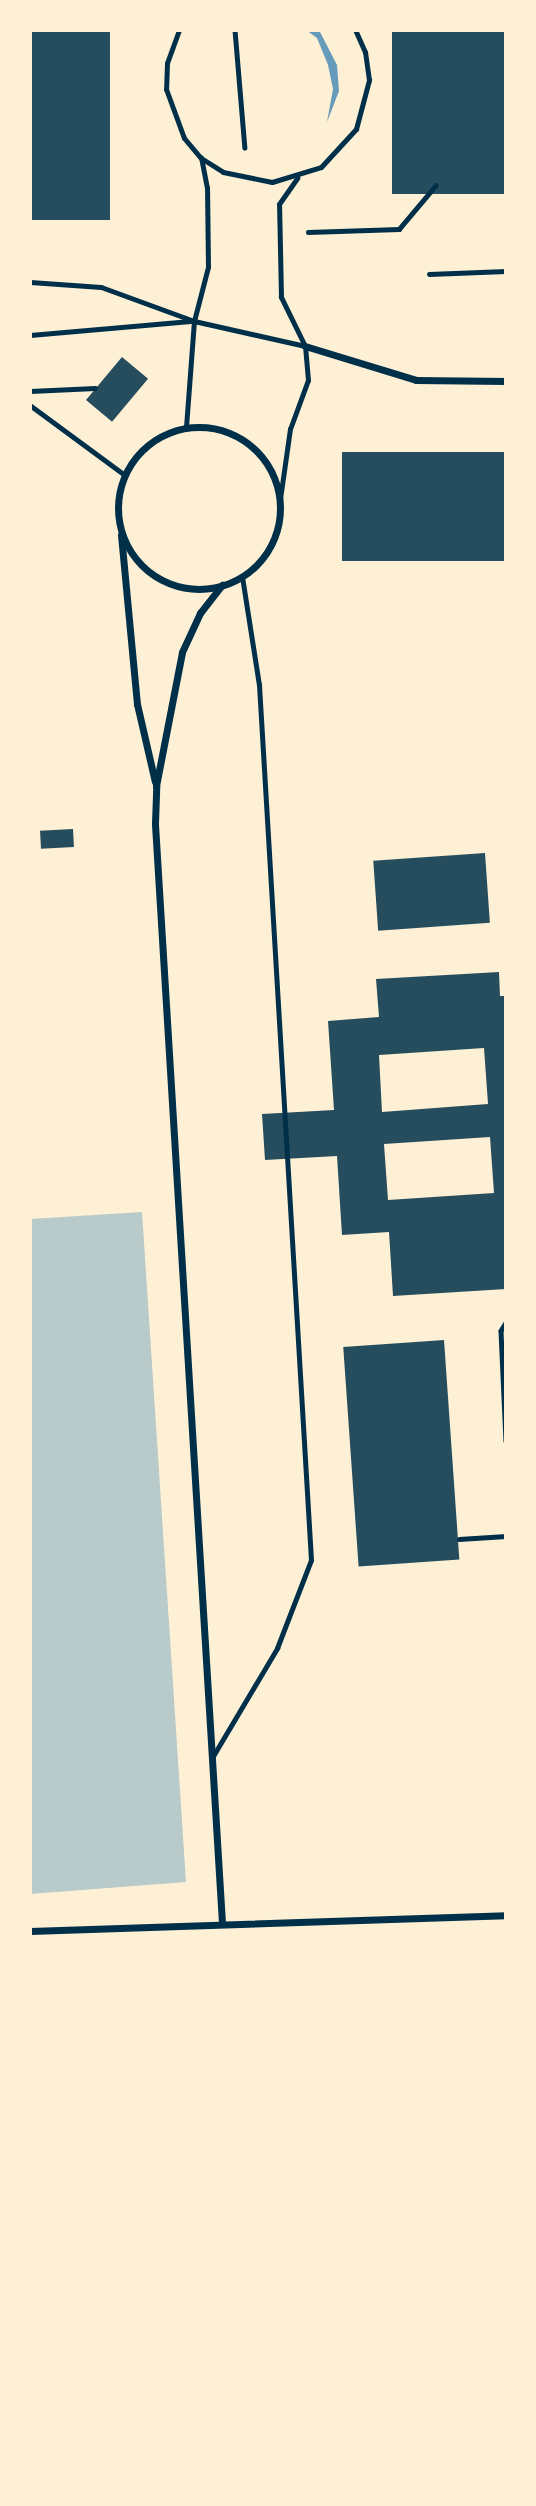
<!DOCTYPE html>
<style>
body{margin:0}
#map{position:relative;width:536px;height:2506px;overflow:hidden;background:#fdf0d5;font-family:Montserrat,sans-serif}
div>[style]{position:absolute}
[style*='--x']{left:calc(var(--x)*1px);top:calc(var(--y)*1px);width:calc(var(--w)*1px);rotate:calc(var(--a)*1deg)}
.green>*{inset:0;background:#b9caca}
.water>*{inset:0;background:#669bbc}
.building>*{inset:0;background:#264d5e;transform-origin:0 0}
.path>*{height:4.5px;margin:-2.25px;padding:0 2.25px;transform-origin:2.25px;border-radius:2.25px;background:#003049}
.service>*{height:5px;margin:-2.5px;padding:0 2.5px;transform-origin:2.5px;border-radius:2.5px;background:#003049}
.minor>*{height:7px;margin:-3.5px;padding:0 3.5px;transform-origin:3.5px;border-radius:3.5px;background:#003049}
.minor>.ring{margin:-3.5px;padding:0;box-sizing:content-box;background:none;border:7px solid #003049;border-radius:50%}
span{translate:-50% -50%;white-space:nowrap;text-align:center;line-height:1.15;-webkit-text-stroke:6px #fdf0d5;paint-order:stroke}
.frame{position:absolute;inset:0;border:32px solid #fdf0d5;pointer-events:none}
</style>
<div id="map">
<div class="green">
<div style="clip-path:polygon(142px 1212px,186px 1882px,30px 1894px,30px 1219px)"></div>
</div>
<div class="water">
<div style="clip-path:polygon(306px 30px,319px 30px,337px 65px,339px 91px,327px 122px,333px 89px,328px 65px,317px 38px)"></div>
</div>
<div class="building">
<div style="left:30px;top:30px;width:80px;height:190px"></div>
<div style="left:392px;top:30px;width:114px;height:164px"></div>
<div style="left:122px;top:357px;width:34px;height:56px;rotate:40deg"></div>
<div style="left:506px;top:452px;width:109px;height:164px;rotate:90deg"></div>
<div style="left:73px;top:829px;width:18px;height:33px;rotate:87deg"></div>
<div style="left:485px;top:853px;width:70px;height:112px;rotate:86deg"></div>
<div style="clip-path:polygon(evenodd,499px 972px,500px 996px,506px 996px,506px 1289px,393px 1296px,389px 1232px,342px 1235px,337px 1156px,265px 1160px,262px 1114px,334px 1110px,328px 1021px,379px 1017px,376px 979px,499px 972px,484px 1048px,488px 1104px,382px 1112px,379px 1055px,484px 1048px,499px 972px,490px 1137px,494px 1193px,388px 1200px,384px 1144px,490px 1137px)"></div>
<div style="left:444px;top:1340px;width:220px;height:101px;rotate:86deg"></div>
</div>
<div class="path">
<div style="--x:235;--y:30;--w:118;--a:85.2"></div>
<div style="--x:308;--y:232;--w:91;--a:-1.9"></div>
<div style="--x:399;--y:229;--w:57;--a:-49.9"></div>
<div style="--x:30;--y:391;--w:65;--a:-2.6"></div>
<div style="--x:30;--y:405;--w:118;--a:36.4"></div>
<div style="--x:506;--y:1323;--w:9;--a:122"></div>
<div style="--x:501;--y:1331;--w:110;--a:87.4"></div>
<div style="--x:459;--y:1539;--w:47;--a:-3.7"></div>
</div>
<div class="service">
<div style="--x:179;--y:30;--w:35;--a:110"></div>
<div style="--x:167;--y:63;--w:26;--a:92"></div>
<div style="--x:166;--y:89;--w:52;--a:69.8"></div>
<div style="--x:184;--y:138;--w:26;--a:50"></div>
<div style="--x:201;--y:158;--w:26;--a:32"></div>
<div style="--x:223;--y:172;--w:50;--a:11.5"></div>
<div style="--x:272;--y:182;--w:51;--a:-17"></div>
<div style="--x:321;--y:167;--w:52;--a:-47.4"></div>
<div style="--x:356;--y:129;--w:51;--a:-75.1"></div>
<div style="--x:369;--y:80;--w:28;--a:-98"></div>
<div style="--x:365;--y:52;--w:24;--a:-114"></div>
<div style="--x:429;--y:274;--w:77;--a:-2.2"></div>
<div style="--x:30;--y:282;--w:71;--a:4"></div>
<div style="--x:101;--y:287;--w:99;--a:20.1"></div>
<div style="--x:194;--y:321;--w:114;--a:12.7"></div>
<div style="--x:30;--y:335;--w:161;--a:-5"></div>
<div style="--x:186;--y:427;--w:106;--a:-85.7"></div>
<div style="--x:194;--y:321;--w:56;--a:-75.5"></div>
<div style="--x:208;--y:267;--w:79;--a:-90.7"></div>
<div style="--x:207;--y:188;--w:31;--a:-101"></div>
<div style="--x:280;--y:499;--w:71;--a:-81.9"></div>
<div style="--x:290;--y:429;--w:52;--a:-69.8"></div>
<div style="--x:308;--y:380;--w:34;--a:-95"></div>
<div style="--x:305;--y:346;--w:55;--a:-116.1"></div>
<div style="--x:281;--y:297;--w:93;--a:-91.2"></div>
<div style="--x:279;--y:204;--w:32;--a:-55"></div>
<div style="--x:213;--y:1756;--w:126;--a:-59.3"></div>
<div style="--x:277;--y:1648;--w:94;--a:-68.9"></div>
<div style="--x:311;--y:1560;--w:877;--a:-93.4"></div>
<div style="--x:259;--y:685;--w:109;--a:-98.9"></div>
</div>
<div class="minor">
<div style="--x:305;--y:346;--w:116;--a:17"></div>
<div style="--x:416;--y:380;--w:90;--a:0.6"></div>
<div class="ring" style="left:118px;top:427px;width:155px;height:155px"></div>
<div style="--x:121;--y:535;--w:170;--a:84.6"></div>
<div style="--x:137;--y:704;--w:80;--a:77"></div>
<div style="--x:222;--y:1923;--w:1102;--a:-93.49"></div>
<div style="--x:155;--y:823;--w:37;--a:-88"></div>
<div style="--x:156;--y:786;--w:136;--a:-79"></div>
<div style="--x:182;--y:652;--w:43;--a:-65.2"></div>
<div style="--x:200;--y:613;--w:36;--a:-52"></div>
<div style="--x:30;--y:1931;--w:476;--a:-1.9"></div>
</div>
<div class="frame"></div>
</div>
